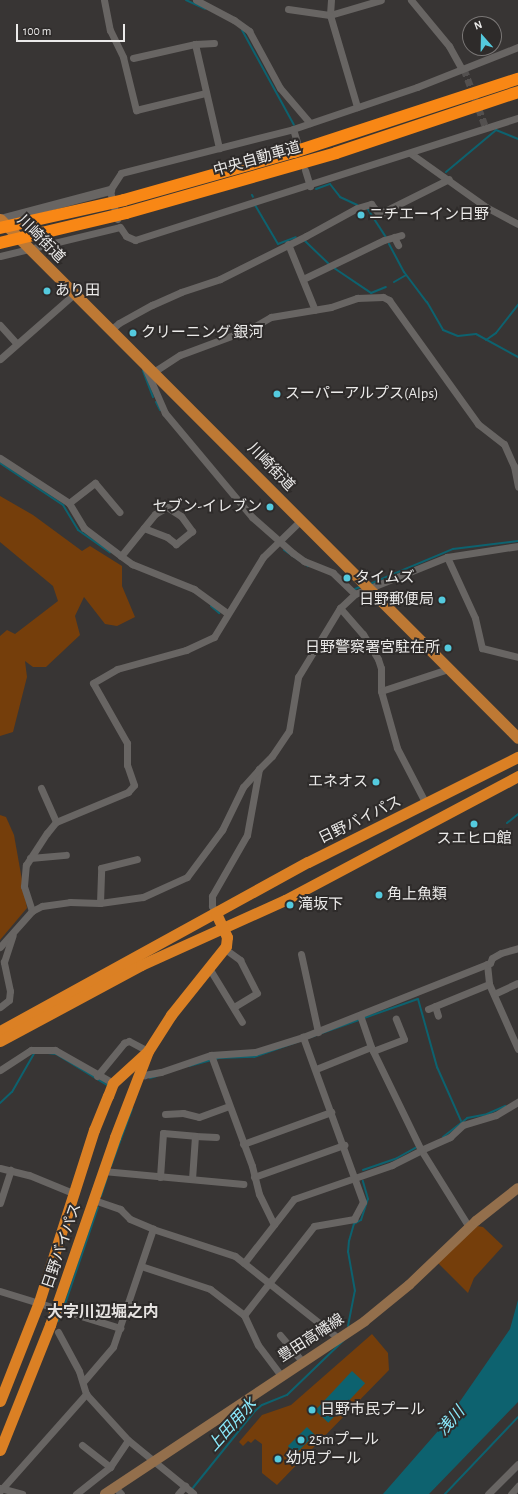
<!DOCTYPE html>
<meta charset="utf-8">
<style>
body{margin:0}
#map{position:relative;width:518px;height:1494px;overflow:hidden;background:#383534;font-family:"Alegreya Sans","Noto Sans JP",sans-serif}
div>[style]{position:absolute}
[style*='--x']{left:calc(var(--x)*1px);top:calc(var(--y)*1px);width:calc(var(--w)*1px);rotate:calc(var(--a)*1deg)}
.green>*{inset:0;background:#753e0b}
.water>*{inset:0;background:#0d626f;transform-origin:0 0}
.stream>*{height:2px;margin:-1px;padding:0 1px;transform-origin:1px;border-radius:1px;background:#0d626f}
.minor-tunnel>*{height:7px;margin-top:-3.5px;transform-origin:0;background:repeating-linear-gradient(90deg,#53504f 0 7px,transparent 0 10.5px)}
.minor>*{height:7px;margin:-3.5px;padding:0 3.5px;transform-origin:3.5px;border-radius:3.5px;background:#686563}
.tertiary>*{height:9px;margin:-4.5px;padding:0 4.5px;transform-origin:4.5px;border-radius:4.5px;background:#686563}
.secondary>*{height:10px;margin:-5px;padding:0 5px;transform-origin:5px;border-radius:5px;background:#936f4c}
.primary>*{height:11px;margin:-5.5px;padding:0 5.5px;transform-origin:5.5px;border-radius:5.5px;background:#be7934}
.trunk>*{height:11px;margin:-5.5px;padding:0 5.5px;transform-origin:5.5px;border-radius:5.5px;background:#db8024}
.motorway>*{height:12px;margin:-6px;padding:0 6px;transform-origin:6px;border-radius:6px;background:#f88715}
.dots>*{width:11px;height:11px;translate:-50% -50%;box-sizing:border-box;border:2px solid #2e2b2a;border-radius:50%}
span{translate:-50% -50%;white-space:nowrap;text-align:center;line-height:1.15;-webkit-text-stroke:4px #2e2b2a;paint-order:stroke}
.street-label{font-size:15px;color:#ebeae9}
.poi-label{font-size:15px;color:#ebeae9}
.left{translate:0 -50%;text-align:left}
.right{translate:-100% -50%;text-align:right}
.neighbourhood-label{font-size:16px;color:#e5e2e0;font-weight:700}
.water-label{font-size:16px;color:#8beafc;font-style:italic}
.north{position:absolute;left:462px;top:16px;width:40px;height:40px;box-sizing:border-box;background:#2e2b2a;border:1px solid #7a7776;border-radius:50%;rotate:340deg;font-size:11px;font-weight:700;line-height:16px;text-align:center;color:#ebeae9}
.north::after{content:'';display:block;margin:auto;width:14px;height:18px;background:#54cade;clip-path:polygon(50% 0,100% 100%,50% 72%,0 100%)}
.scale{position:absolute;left:16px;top:24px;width:109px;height:18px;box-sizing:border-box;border:2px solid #ebeae9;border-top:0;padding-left:5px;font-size:12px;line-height:14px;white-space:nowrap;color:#ebeae9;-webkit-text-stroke:3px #2e2b2a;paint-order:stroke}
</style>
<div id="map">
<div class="green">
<div style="clip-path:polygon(0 496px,33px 515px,82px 551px,90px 546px,122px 566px,122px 586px,135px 617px,117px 626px,105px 624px,84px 597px,75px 616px,80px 635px,46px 667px,33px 667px,25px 661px,27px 677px,13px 732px,0 736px,0 636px,7px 630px,15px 634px,58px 601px,53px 586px,0 542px)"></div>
<div style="clip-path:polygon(0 815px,6px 817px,14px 835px,27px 908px,0 940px)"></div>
<div style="clip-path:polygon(477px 1226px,483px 1227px,503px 1246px,474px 1278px,468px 1293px,438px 1263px)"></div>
<div style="clip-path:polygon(372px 1334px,388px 1353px,389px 1370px,277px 1485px,262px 1473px,262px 1444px,255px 1439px,251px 1443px,248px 1441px,243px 1446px,239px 1442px,262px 1415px,291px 1405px)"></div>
</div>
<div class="water">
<div style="clip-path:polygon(518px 1300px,518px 1402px,429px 1494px,383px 1494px,445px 1423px,510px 1329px)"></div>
<div style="left:352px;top:1371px;width:18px;height:54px;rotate:43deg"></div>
<div style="left:307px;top:1427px;width:11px;height:27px;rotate:45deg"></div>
</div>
<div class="stream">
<div style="--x:186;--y:0;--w:21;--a:25"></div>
<div style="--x:242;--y:30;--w:108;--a:61.3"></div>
<div style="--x:446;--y:172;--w:65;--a:-40"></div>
<div style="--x:496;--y:130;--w:24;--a:22"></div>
<div style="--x:316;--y:189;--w:15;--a:-20"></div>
<div style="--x:330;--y:184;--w:16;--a:52"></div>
<div style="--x:340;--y:197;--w:19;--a:25"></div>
<div style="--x:252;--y:195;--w:2;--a:63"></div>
<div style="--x:255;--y:205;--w:45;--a:59.5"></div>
<div style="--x:278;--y:244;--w:19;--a:-21"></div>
<div style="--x:367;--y:208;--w:35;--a:57"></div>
<div style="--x:304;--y:240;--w:35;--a:44"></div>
<div style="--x:389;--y:244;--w:32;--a:62"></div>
<div style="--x:404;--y:272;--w:38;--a:53"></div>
<div style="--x:427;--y:302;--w:32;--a:60"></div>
<div style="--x:443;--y:330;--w:16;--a:22"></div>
<div style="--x:458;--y:336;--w:18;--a:-6"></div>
<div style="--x:476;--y:334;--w:48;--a:28.7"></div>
<div style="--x:334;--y:268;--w:45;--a:34"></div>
<div style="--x:371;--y:293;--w:16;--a:-22"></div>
<div style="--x:394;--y:282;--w:14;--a:-30"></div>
<div style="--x:486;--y:340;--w:12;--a:-35"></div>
<div style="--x:496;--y:333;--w:36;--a:-52"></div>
<div style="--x:143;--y:371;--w:28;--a:69"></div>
<div style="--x:156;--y:402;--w:9;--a:63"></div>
<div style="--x:0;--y:463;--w:76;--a:33.7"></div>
<div style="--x:63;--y:505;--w:29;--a:59"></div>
<div style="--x:78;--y:530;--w:39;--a:35"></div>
<div style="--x:284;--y:550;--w:29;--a:34"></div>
<div style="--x:372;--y:583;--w:88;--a:-22.8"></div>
<div style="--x:453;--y:549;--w:65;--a:-7"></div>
<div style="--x:355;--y:589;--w:8;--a:-23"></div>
<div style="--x:211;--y:606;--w:11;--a:41"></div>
<div style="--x:507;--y:823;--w:14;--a:-39"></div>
<div style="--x:364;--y:1018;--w:57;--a:-19.4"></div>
<div style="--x:418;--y:999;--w:71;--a:74.4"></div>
<div style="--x:437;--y:1067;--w:59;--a:66"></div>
<div style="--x:48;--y:1053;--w:8;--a:7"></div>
<div style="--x:56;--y:1054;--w:60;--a:31.3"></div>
<div style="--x:189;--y:1066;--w:30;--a:-15"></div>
<div style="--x:218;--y:1058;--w:36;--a:-2"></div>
<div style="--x:254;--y:1057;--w:111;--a:-19.4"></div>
<div style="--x:150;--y:1078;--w:7;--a:-16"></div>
<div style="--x:0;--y:1103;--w:16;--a:-43"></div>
<div style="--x:12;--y:1092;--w:46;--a:-60.1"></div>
<div style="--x:443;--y:1137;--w:31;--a:-38"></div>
<div style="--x:467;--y:1118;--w:20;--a:-11"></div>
<div style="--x:487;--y:1114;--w:20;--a:-24"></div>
<div style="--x:111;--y:1166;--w:61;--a:-69.8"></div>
<div style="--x:363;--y:1170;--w:36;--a:-19"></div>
<div style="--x:397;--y:1158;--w:21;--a:-29"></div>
<div style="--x:101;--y:1196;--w:19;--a:-72"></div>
<div style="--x:65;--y:1304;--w:102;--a:-71.2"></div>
<div style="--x:58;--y:1321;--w:5;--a:-68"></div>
<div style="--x:348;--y:1326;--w:36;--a:-79"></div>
<div style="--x:355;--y:1291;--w:40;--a:-100"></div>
<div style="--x:348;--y:1252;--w:11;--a:-85"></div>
<div style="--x:349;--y:1241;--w:18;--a:-74"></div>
<div style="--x:354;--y:1224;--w:8;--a:-30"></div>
<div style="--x:361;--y:1220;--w:22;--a:-72"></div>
<div style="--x:368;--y:1199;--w:19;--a:-106"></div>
<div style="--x:192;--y:1489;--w:100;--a:-51.1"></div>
<div style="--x:255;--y:1411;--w:9;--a:-41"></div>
<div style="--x:262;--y:1405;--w:27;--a:-22"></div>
<div style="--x:287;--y:1395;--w:82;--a:-44"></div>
<div style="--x:445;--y:1494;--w:106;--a:-46.5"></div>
</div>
<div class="minor-tunnel">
<div style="--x:464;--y:69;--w:63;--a:69.6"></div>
</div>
<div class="minor">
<div style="--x:104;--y:0;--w:31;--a:79"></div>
<div style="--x:110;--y:30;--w:30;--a:64"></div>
<div style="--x:123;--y:57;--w:55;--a:76.2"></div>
<div style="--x:136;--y:110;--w:72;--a:-13.7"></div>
<div style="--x:196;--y:0;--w:43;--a:27.8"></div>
<div style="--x:234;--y:20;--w:19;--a:36"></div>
<div style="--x:249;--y:31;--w:65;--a:61.5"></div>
<div style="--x:280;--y:88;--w:46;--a:49.4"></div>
<div style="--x:331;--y:0;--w:15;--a:94"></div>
<div style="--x:330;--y:15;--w:53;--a:-16.4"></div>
<div style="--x:411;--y:0;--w:60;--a:50.4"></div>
<div style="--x:449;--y:46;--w:26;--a:61"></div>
<div style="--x:288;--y:9;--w:42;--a:8.1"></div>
<div style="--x:330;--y:15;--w:96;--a:73.6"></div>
<div style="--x:195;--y:44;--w:107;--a:77"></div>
<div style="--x:133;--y:58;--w:64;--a:-12.7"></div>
<div style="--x:195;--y:44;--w:19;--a:-3"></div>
<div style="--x:293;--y:129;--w:14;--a:73"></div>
<div style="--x:410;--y:153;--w:93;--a:35.4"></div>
<div style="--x:486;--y:207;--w:36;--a:28"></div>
<div style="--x:305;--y:170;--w:17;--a:73"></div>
<div style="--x:117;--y:219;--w:30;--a:-104"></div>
<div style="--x:110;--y:190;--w:20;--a:-57"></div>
<div style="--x:121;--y:173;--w:178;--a:-14.3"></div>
<div style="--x:293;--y:129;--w:131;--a:-18.7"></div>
<div style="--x:417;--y:87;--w:109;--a:-21.6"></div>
<div style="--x:394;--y:237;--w:9;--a:63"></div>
<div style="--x:288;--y:244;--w:71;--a:67.8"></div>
<div style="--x:0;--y:256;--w:123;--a:-13.6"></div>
<div style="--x:120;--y:227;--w:11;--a:56"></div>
<div style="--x:126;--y:236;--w:10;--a:24"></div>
<div style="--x:135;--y:240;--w:402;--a:-17.7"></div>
<div style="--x:303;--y:279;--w:90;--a:-25.7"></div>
<div style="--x:384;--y:240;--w:18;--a:-16"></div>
<div style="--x:0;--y:325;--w:24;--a:48"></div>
<div style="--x:112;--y:329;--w:9;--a:-41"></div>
<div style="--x:119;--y:323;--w:38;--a:-29"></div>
<div style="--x:152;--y:305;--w:32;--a:-24"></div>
<div style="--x:181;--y:292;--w:41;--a:-18.4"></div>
<div style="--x:220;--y:279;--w:96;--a:-26.6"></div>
<div style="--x:306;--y:236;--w:58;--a:-28.8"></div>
<div style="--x:357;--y:208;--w:15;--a:-16"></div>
<div style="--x:371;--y:204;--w:13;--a:51"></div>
<div style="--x:379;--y:214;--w:78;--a:-26.6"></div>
<div style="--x:0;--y:359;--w:98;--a:-41.3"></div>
<div style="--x:144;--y:365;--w:52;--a:66.4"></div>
<div style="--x:165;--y:413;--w:136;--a:50.1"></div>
<div style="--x:252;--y:517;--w:55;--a:41.3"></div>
<div style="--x:293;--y:553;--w:14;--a:36"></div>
<div style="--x:304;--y:561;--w:31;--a:22"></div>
<div style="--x:333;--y:573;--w:30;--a:44"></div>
<div style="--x:155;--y:371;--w:30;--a:-33"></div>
<div style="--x:180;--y:355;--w:75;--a:-20.4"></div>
<div style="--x:250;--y:329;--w:24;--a:-30"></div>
<div style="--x:271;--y:317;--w:61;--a:-9.5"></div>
<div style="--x:331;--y:307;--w:28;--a:-19"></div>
<div style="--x:357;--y:298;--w:26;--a:-2"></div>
<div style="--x:383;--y:297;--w:7;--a:27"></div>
<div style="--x:389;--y:300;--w:153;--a:54.3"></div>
<div style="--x:478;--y:424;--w:33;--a:38"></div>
<div style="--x:504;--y:444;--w:24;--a:66"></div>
<div style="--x:514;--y:466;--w:21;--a:79"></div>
<div style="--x:0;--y:458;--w:82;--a:33.1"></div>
<div style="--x:69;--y:503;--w:29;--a:59"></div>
<div style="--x:84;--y:528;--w:46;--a:37.1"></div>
<div style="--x:121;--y:556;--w:14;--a:36"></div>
<div style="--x:132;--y:564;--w:67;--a:22"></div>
<div style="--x:194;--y:589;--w:41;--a:36"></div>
<div style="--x:69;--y:503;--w:33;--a:-38"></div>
<div style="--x:95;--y:483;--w:38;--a:50"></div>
<div style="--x:121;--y:556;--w:54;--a:-51"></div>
<div style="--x:155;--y:514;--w:14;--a:-30"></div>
<div style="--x:167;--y:507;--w:17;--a:33"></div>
<div style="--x:181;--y:516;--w:19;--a:54"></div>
<div style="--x:192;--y:531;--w:21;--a:141"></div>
<div style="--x:176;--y:544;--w:11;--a:-142"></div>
<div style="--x:167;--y:537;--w:25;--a:-159"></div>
<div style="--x:447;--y:557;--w:67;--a:65.3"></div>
<div style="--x:475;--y:618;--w:31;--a:77"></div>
<div style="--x:482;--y:648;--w:37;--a:14"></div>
<div style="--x:340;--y:608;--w:35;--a:49"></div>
<div style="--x:363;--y:634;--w:29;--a:59"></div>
<div style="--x:378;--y:659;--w:9;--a:72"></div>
<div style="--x:381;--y:668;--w:23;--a:90"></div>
<div style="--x:381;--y:691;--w:59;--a:74.3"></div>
<div style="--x:397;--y:748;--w:63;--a:62.6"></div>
<div style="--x:381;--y:691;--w:71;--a:-18.2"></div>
<div style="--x:41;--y:788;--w:37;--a:66"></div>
<div style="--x:30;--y:858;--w:36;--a:-5"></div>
<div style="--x:100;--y:903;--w:35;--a:-88"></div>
<div style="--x:101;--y:868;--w:37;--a:-14"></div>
<div style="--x:32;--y:911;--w:26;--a:-108"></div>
<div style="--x:24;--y:886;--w:21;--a:-85"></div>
<div style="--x:26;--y:865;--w:38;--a:-57"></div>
<div style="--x:47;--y:833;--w:14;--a:-51"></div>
<div style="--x:56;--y:822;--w:78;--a:-22.6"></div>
<div style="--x:128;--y:792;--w:9;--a:-49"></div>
<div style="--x:134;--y:785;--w:21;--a:-109"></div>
<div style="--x:127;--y:765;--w:22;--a:-90"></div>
<div style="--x:127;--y:743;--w:69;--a:-119.5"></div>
<div style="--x:93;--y:683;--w:28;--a:-30"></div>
<div style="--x:117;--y:669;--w:72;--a:-15.4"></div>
<div style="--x:186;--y:650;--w:31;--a:-25"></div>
<div style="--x:214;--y:637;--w:94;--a:-58.5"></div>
<div style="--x:263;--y:557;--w:53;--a:-44.2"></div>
<div style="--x:216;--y:913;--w:8;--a:-120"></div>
<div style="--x:212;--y:906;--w:10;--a:-90"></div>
<div style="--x:212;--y:896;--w:70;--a:-60.2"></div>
<div style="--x:247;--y:835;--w:67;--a:-79.7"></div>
<div style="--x:259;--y:769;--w:18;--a:-45"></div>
<div style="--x:272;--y:756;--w:30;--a:-56"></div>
<div style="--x:289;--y:731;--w:55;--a:-80.5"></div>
<div style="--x:298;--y:677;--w:81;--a:-58.7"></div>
<div style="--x:340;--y:608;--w:21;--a:-43"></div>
<div style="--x:355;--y:594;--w:99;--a:-21.9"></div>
<div style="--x:447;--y:557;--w:72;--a:-8.8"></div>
<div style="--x:0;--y:947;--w:48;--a:-48.4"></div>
<div style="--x:32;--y:911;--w:11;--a:-27"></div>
<div style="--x:42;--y:906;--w:28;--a:-8"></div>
<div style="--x:70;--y:902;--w:30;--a:2"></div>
<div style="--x:100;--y:903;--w:43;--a:-7.9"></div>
<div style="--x:143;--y:897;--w:48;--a:-24.4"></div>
<div style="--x:187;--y:877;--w:59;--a:-53.3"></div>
<div style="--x:222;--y:830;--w:48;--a:-64"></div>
<div style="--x:243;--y:787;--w:24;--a:-48"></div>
<div style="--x:225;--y:949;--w:19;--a:36"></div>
<div style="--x:240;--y:960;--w:37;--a:63"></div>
<div style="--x:257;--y:993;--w:27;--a:149"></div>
<div style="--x:301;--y:954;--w:80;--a:77.7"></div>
<div style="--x:487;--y:964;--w:20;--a:84"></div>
<div style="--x:489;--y:984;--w:71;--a:66"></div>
<div style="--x:209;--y:968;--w:63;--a:58.6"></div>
<div style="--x:494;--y:994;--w:26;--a:-25"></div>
<div style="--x:435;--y:1006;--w:10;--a:73"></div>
<div style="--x:0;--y:1007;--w:11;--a:-38"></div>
<div style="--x:9;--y:1000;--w:9;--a:-84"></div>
<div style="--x:10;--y:991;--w:30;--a:-102"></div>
<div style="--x:4;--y:962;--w:28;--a:-72"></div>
<div style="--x:428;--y:1009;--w:66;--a:-22.3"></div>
<div style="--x:373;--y:1051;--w:33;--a:-21"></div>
<div style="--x:404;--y:1039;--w:22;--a:-112"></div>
<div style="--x:211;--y:1055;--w:118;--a:69.7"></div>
<div style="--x:252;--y:1166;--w:29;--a:76"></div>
<div style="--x:259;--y:1194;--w:34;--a:64"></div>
<div style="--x:316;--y:1069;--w:59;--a:-21.8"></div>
<div style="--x:0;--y:1070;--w:37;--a:-33"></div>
<div style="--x:31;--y:1050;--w:24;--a:0"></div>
<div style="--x:55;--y:1050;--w:67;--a:29.6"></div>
<div style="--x:141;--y:1073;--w:4;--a:34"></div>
<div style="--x:144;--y:1075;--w:17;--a:-10"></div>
<div style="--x:161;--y:1072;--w:53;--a:-18.8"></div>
<div style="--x:211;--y:1055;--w:44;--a:-3.9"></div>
<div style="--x:255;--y:1052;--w:50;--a:-17.4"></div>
<div style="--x:303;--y:1037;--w:201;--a:-21.6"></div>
<div style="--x:490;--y:963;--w:5;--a:-68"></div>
<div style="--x:492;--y:958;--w:10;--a:-29"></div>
<div style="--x:501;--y:953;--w:18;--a:-16"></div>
<div style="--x:97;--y:1076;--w:43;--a:-50.7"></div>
<div style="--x:124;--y:1043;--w:5;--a:-22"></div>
<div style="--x:129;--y:1041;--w:21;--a:28"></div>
<div style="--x:165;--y:1114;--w:18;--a:-3"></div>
<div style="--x:183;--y:1113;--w:16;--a:14"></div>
<div style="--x:199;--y:1117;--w:32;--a:-20"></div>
<div style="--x:195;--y:1136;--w:21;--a:3"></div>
<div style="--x:243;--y:1144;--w:94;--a:-20"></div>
<div style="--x:0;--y:1168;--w:30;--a:14"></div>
<div style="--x:29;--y:1175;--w:50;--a:22.4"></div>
<div style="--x:103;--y:1171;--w:141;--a:5.3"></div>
<div style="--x:160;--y:1177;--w:44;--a:-86.1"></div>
<div style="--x:163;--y:1133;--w:32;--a:5"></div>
<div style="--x:195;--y:1136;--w:43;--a:94"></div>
<div style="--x:254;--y:1177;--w:96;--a:-19.6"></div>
<div style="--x:94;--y:1200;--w:28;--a:19"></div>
<div style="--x:120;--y:1209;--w:14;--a:45"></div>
<div style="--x:130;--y:1219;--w:25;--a:23"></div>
<div style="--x:0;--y:1203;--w:35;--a:-72"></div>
<div style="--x:469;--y:1227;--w:91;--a:-121.9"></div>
<div style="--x:421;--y:1150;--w:32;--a:-24"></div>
<div style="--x:450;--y:1137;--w:18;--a:-43"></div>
<div style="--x:463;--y:1125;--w:34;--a:-17"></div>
<div style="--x:496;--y:1115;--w:26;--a:-31"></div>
<div style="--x:244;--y:1263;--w:81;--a:-52"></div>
<div style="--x:294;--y:1199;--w:104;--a:-19.1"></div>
<div style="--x:392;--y:1165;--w:33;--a:-27"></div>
<div style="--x:421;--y:1150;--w:114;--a:-115.9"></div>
<div style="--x:371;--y:1047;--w:34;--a:-109"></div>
<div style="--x:141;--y:1266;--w:73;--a:18.4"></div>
<div style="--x:210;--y:1289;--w:43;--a:37.4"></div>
<div style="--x:244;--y:1315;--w:33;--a:65"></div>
<div style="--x:258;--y:1345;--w:38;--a:53"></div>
<div style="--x:0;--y:1291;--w:126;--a:17.1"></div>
<div style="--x:244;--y:1315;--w:113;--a:-51.8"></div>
<div style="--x:314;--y:1226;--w:41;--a:-9.9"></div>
<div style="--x:354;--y:1219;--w:19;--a:-62"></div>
<div style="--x:363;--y:1202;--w:176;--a:-110"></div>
<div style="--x:58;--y:1332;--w:44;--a:61.7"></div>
<div style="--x:79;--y:1371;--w:24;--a:73"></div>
<div style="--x:86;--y:1394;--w:62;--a:47.6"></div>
<div style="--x:128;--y:1440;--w:84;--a:39.2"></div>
<div style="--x:280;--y:1335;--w:34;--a:50"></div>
<div style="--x:83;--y:1382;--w:46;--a:-49.4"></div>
<div style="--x:113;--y:1347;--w:125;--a:-71.3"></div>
<div style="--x:153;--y:1229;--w:86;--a:18.2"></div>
<div style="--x:235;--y:1256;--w:132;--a:38.5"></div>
<div style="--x:82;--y:1445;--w:36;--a:38"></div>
<div style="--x:115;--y:1487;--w:9;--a:49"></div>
<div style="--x:0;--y:1488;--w:23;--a:15"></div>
<div style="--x:0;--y:1491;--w:130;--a:-48.4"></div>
<div style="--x:76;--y:1494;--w:43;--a:-38.5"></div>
<div style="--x:110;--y:1467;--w:32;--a:-56"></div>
<div style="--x:178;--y:1494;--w:11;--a:-49"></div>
<div style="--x:488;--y:1494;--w:42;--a:-45"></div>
<div style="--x:511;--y:1494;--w:11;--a:-49"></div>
</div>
<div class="tertiary">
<div style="--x:0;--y:219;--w:114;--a:-14.8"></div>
</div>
<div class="secondary">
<div style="--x:105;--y:1494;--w:312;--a:-33.6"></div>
<div style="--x:365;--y:1321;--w:57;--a:-39.3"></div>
<div style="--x:409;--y:1285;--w:93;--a:-43.7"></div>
<div style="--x:476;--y:1221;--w:53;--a:-38.2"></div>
</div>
<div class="primary">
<div style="--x:0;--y:219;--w:733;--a:45.06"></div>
</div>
<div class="trunk">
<div style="--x:0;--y:1031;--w:351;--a:-28.8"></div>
<div style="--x:308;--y:862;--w:235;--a:-26.6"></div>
<div style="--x:0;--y:1041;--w:160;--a:-28.3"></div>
<div style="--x:141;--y:965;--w:158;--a:-24.3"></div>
<div style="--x:285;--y:900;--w:264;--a:-28"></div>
<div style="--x:0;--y:1401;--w:106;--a:-68.5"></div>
<div style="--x:39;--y:1302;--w:181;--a:-72.3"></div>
<div style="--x:94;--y:1130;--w:37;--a:-68"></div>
<div style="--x:108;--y:1096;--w:14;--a:-69"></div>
<div style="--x:113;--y:1083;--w:46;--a:-42.4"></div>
<div style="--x:0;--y:1450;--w:135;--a:-68.2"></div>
<div style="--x:50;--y:1325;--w:199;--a:-70.9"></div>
<div style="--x:115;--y:1137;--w:92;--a:-69"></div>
<div style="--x:148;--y:1051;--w:43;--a:-57.4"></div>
<div style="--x:171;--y:1015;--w:88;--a:-51.4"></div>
<div style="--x:226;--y:946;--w:9;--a:-84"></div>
<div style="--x:227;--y:937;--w:26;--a:-115"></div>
</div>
<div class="motorway">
<div style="--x:0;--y:228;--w:127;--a:-12.7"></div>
<div style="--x:124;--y:200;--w:177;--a:-15.8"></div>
<div style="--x:294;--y:152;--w:236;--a:-18.1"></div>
<div style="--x:0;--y:243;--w:130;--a:-13.4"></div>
<div style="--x:126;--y:213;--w:218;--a:-15.9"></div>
<div style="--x:336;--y:153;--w:192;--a:-18.5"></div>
</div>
<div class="dots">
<div style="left:361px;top:215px;background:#54cade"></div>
<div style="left:47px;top:291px;background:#54cade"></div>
<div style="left:133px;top:333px;background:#54cade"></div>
<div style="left:277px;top:394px;background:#54cade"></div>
<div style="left:270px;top:507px;background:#54cade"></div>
<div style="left:347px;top:578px;background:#54cade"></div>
<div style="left:442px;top:600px;background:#54cade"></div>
<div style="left:448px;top:648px;background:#54cade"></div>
<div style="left:376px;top:782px;background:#54cade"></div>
<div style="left:474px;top:824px;background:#54cade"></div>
<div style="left:379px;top:895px;background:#54cade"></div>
<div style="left:290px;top:905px;background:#54cade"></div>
<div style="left:312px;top:1410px;background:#54cade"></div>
<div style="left:301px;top:1440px;background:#54cade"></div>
<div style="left:278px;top:1459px;background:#54cade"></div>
</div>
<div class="street-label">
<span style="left:257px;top:159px;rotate:-16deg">中央自動車道</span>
<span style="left:41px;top:239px;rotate:45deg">川崎街道</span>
<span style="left:271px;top:467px;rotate:46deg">川崎街道</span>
<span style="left:360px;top:820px;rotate:-26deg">日野バイパス</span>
<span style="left:62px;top:1246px;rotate:-71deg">日野バイパス</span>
<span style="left:311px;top:1338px;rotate:-33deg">豊田高幡線</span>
</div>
<div class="poi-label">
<span class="left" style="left:369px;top:215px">ニチエーイン日野</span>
<span class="left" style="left:55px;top:291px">あり田</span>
<span class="left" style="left:141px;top:333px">クリーニング 銀河</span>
<span class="left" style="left:285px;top:394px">スーパーアルプス(Alps)</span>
<span class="right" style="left:262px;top:507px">セブン-イレブン</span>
<span class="left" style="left:355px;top:578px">タイムズ</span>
<span class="right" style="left:434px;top:600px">日野郵便局</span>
<span class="right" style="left:440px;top:648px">日野警察署宮駐在所</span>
<span class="right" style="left:368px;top:782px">エネオス</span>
<span style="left:474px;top:839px">スエヒロ館</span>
<span class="left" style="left:387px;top:895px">角上魚類</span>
<span class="left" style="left:298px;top:905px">滝坂下</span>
<span class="left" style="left:320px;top:1410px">日野市民プール</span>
<span class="left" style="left:309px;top:1440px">25mプール</span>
<span class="left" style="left:286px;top:1459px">幼児プール</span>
</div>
<div class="neighbourhood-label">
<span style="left:103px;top:1312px">大字川辺堀之内</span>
</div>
<div class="water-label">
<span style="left:451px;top:1421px;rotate:-49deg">浅川</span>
<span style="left:232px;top:1425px;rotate:-48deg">上田用水</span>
</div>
<div class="north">N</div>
<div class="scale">100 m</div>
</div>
